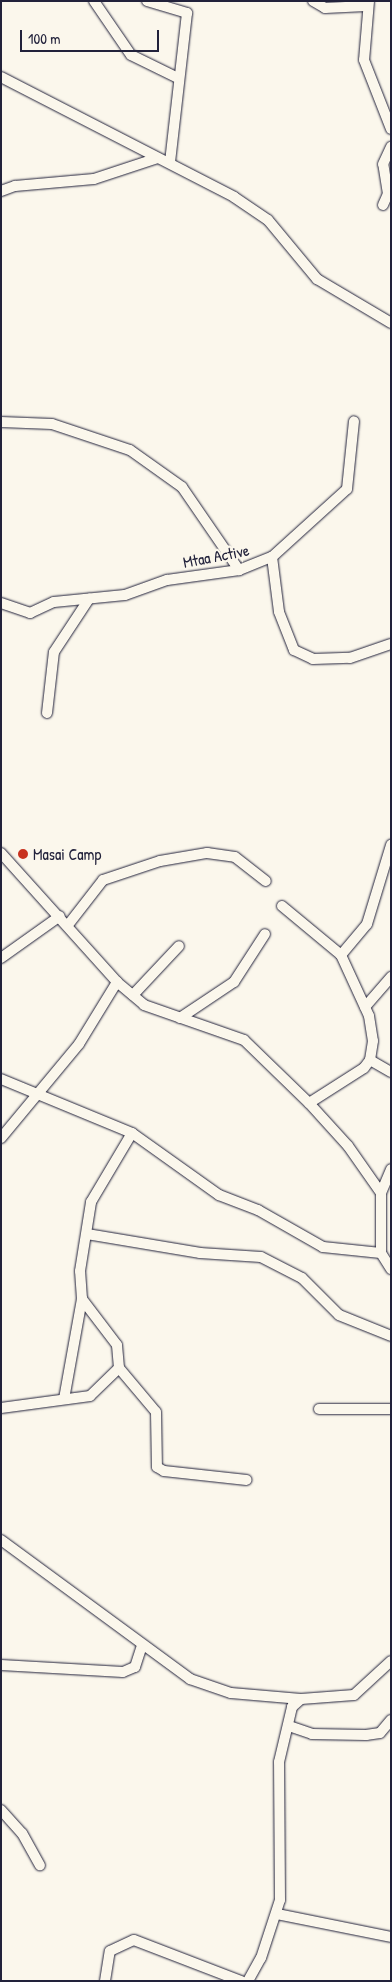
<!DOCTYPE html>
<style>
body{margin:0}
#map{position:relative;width:392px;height:1982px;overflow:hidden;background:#fbf7ec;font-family:"Patrick Hand",sans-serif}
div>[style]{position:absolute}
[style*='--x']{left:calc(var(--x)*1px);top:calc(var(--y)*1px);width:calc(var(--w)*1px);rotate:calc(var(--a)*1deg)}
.roads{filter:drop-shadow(0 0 1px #22223b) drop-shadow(0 0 1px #22223b)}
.minor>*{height:10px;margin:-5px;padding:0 5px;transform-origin:5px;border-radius:5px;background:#fbf7ec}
.dots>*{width:14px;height:14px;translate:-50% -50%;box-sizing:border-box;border:2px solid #fbf7ec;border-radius:50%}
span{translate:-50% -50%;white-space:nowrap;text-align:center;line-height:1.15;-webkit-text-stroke:4.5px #fbf7ec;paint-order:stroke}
.street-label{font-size:16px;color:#22223b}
.poi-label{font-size:16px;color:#22223b}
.left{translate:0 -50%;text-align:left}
.frame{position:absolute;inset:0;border:2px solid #22223b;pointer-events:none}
.scale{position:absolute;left:20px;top:30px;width:139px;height:22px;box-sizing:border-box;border:2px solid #22223b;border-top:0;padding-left:6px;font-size:15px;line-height:18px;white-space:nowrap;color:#22223b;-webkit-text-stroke:4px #fbf7ec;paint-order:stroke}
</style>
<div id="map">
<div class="roads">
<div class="minor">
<div style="--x:94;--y:1;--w:65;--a:55.6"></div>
<div style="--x:131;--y:55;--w:50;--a:26.1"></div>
<div style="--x:147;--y:1;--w:42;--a:16.7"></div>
<div style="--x:187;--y:13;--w:151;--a:96.5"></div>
<div style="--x:313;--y:1;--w:14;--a:30"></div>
<div style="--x:325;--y:8;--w:41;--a:-2.8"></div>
<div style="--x:369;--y:1;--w:59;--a:94.8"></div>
<div style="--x:364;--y:60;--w:74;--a:68.6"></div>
<div style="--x:1;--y:77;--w:262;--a:27.2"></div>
<div style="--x:234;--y:197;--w:41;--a:34.1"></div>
<div style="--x:268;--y:220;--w:77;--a:50.3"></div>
<div style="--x:317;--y:279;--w:86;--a:30.7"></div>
<div style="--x:1;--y:191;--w:15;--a:-20"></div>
<div style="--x:15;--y:186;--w:79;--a:-5.1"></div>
<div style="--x:94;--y:179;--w:67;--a:-18.2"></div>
<div style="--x:383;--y:205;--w:12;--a:-66"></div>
<div style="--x:388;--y:194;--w:30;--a:-99"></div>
<div style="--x:383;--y:164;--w:19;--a:-65"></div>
<div style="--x:1;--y:422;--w:51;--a:2.2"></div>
<div style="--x:52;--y:424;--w:82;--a:18.4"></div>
<div style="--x:130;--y:450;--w:64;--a:35.4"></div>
<div style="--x:182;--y:487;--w:101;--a:55.5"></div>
<div style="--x:272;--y:557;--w:55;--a:82.7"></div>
<div style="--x:279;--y:612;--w:41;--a:68.5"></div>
<div style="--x:294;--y:650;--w:21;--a:25"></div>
<div style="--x:313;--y:659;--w:37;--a:-2"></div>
<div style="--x:350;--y:658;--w:43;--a:-18.9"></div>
<div style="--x:1;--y:603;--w:31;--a:19"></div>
<div style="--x:30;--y:613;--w:26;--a:-25"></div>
<div style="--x:54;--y:602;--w:71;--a:-5.6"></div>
<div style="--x:125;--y:595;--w:45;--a:-19.7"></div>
<div style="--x:167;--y:580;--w:73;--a:-7.9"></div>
<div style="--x:239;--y:570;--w:35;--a:-22"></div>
<div style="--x:272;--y:557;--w:101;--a:-42.2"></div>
<div style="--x:347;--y:489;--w:68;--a:-84.1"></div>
<div style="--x:47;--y:713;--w:61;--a:-83.5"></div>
<div style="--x:54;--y:652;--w:64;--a:-56.6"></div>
<div style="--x:1;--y:853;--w:173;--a:48"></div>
<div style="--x:117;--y:982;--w:35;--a:40"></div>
<div style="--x:144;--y:1005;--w:106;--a:19.3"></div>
<div style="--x:244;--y:1040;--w:91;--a:44.1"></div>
<div style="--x:309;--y:1103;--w:58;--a:47.8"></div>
<div style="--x:348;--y:1146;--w:57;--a:54.9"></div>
<div style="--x:381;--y:1193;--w:60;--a:90"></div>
<div style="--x:381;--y:1253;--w:19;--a:58"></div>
<div style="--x:282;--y:906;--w:77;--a:39.7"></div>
<div style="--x:341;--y:955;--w:67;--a:65.3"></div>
<div style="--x:369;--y:1016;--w:25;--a:81"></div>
<div style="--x:373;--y:1041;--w:19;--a:99"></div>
<div style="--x:370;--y:1060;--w:10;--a:127"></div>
<div style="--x:364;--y:1068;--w:65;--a:147.5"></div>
<div style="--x:68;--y:925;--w:57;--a:-52.1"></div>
<div style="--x:103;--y:880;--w:60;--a:-18.4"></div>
<div style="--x:160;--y:861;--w:48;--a:-9.7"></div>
<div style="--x:207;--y:853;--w:28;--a:8"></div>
<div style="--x:235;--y:857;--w:39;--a:38"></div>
<div style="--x:341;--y:955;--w:40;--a:-50"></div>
<div style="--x:367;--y:924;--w:83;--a:-73.1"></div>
<div style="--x:1;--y:958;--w:72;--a:-35.4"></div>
<div style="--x:133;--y:995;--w:67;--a:-46.8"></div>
<div style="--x:365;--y:1007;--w:40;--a:-49"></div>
<div style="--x:180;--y:1018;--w:65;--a:-33.7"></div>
<div style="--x:234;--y:982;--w:57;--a:-57.1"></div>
<div style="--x:370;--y:1060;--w:24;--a:30"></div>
<div style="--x:1;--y:1079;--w:142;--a:22.4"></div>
<div style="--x:132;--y:1133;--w:107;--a:35.5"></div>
<div style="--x:219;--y:1195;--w:42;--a:21"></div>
<div style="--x:258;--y:1210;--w:75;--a:29.6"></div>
<div style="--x:323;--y:1247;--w:58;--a:5.9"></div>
<div style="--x:1;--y:1138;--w:122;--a:-50.3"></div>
<div style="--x:79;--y:1044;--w:73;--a:-58.5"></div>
<div style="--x:381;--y:1193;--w:26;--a:-67"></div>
<div style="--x:87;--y:1234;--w:115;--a:9.5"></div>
<div style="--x:200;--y:1253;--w:61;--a:3.8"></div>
<div style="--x:261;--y:1257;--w:46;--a:27.1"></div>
<div style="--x:302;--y:1278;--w:52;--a:45"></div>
<div style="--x:339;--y:1315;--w:56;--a:22"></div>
<div style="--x:119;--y:1368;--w:57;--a:49.9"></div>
<div style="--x:156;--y:1412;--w:55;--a:89"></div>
<div style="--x:157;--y:1467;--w:8;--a:30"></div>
<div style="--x:164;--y:1471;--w:83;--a:6.2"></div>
<div style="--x:64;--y:1399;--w:102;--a:-79.8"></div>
<div style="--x:1;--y:1408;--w:90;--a:-7.7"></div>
<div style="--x:90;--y:1396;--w:40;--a:-44"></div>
<div style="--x:119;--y:1368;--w:23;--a:-95"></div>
<div style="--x:117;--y:1345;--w:58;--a:-127.3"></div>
<div style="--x:82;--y:1299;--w:28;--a:-94"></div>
<div style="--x:80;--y:1271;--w:70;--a:-80.9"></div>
<div style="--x:91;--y:1202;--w:80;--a:-59.3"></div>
<div style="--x:319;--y:1409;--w:72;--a:0"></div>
<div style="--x:1;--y:1540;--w:235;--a:36.3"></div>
<div style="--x:190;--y:1679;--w:43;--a:18.9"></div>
<div style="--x:231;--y:1693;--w:70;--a:4.9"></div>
<div style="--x:1;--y:1665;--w:122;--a:3.3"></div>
<div style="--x:123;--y:1672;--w:13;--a:-23"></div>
<div style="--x:135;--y:1667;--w:22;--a:-72"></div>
<div style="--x:289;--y:1726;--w:24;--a:19"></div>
<div style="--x:312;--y:1734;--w:54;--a:1.1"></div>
<div style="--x:366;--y:1735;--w:14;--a:-8"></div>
<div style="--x:380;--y:1733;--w:17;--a:-50"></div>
<div style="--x:1;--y:1810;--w:31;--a:48"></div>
<div style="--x:22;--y:1833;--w:37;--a:61"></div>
<div style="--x:277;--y:1914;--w:116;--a:11.4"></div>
<div style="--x:105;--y:1981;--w:30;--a:-81"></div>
<div style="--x:110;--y:1951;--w:26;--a:-25"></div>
<div style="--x:134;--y:1940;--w:115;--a:21"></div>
<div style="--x:248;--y:1981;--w:26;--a:-61"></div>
<div style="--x:261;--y:1958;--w:61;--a:-71.9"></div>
<div style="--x:280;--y:1900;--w:138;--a:-90.4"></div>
<div style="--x:279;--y:1762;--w:57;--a:-76.7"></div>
<div style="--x:292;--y:1707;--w:12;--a:-42"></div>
<div style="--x:301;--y:1699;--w:53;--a:-4.3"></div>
<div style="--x:354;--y:1695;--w:50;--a:-42.6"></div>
</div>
</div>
<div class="dots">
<div style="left:23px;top:854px;background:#c8321e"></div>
</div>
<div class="street-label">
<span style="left:216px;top:556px;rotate:-11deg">Mtaa Active</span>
</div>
<div class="poi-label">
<span class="left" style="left:33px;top:854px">Masai Camp</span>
</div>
<div class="frame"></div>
<div class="scale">100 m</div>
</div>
